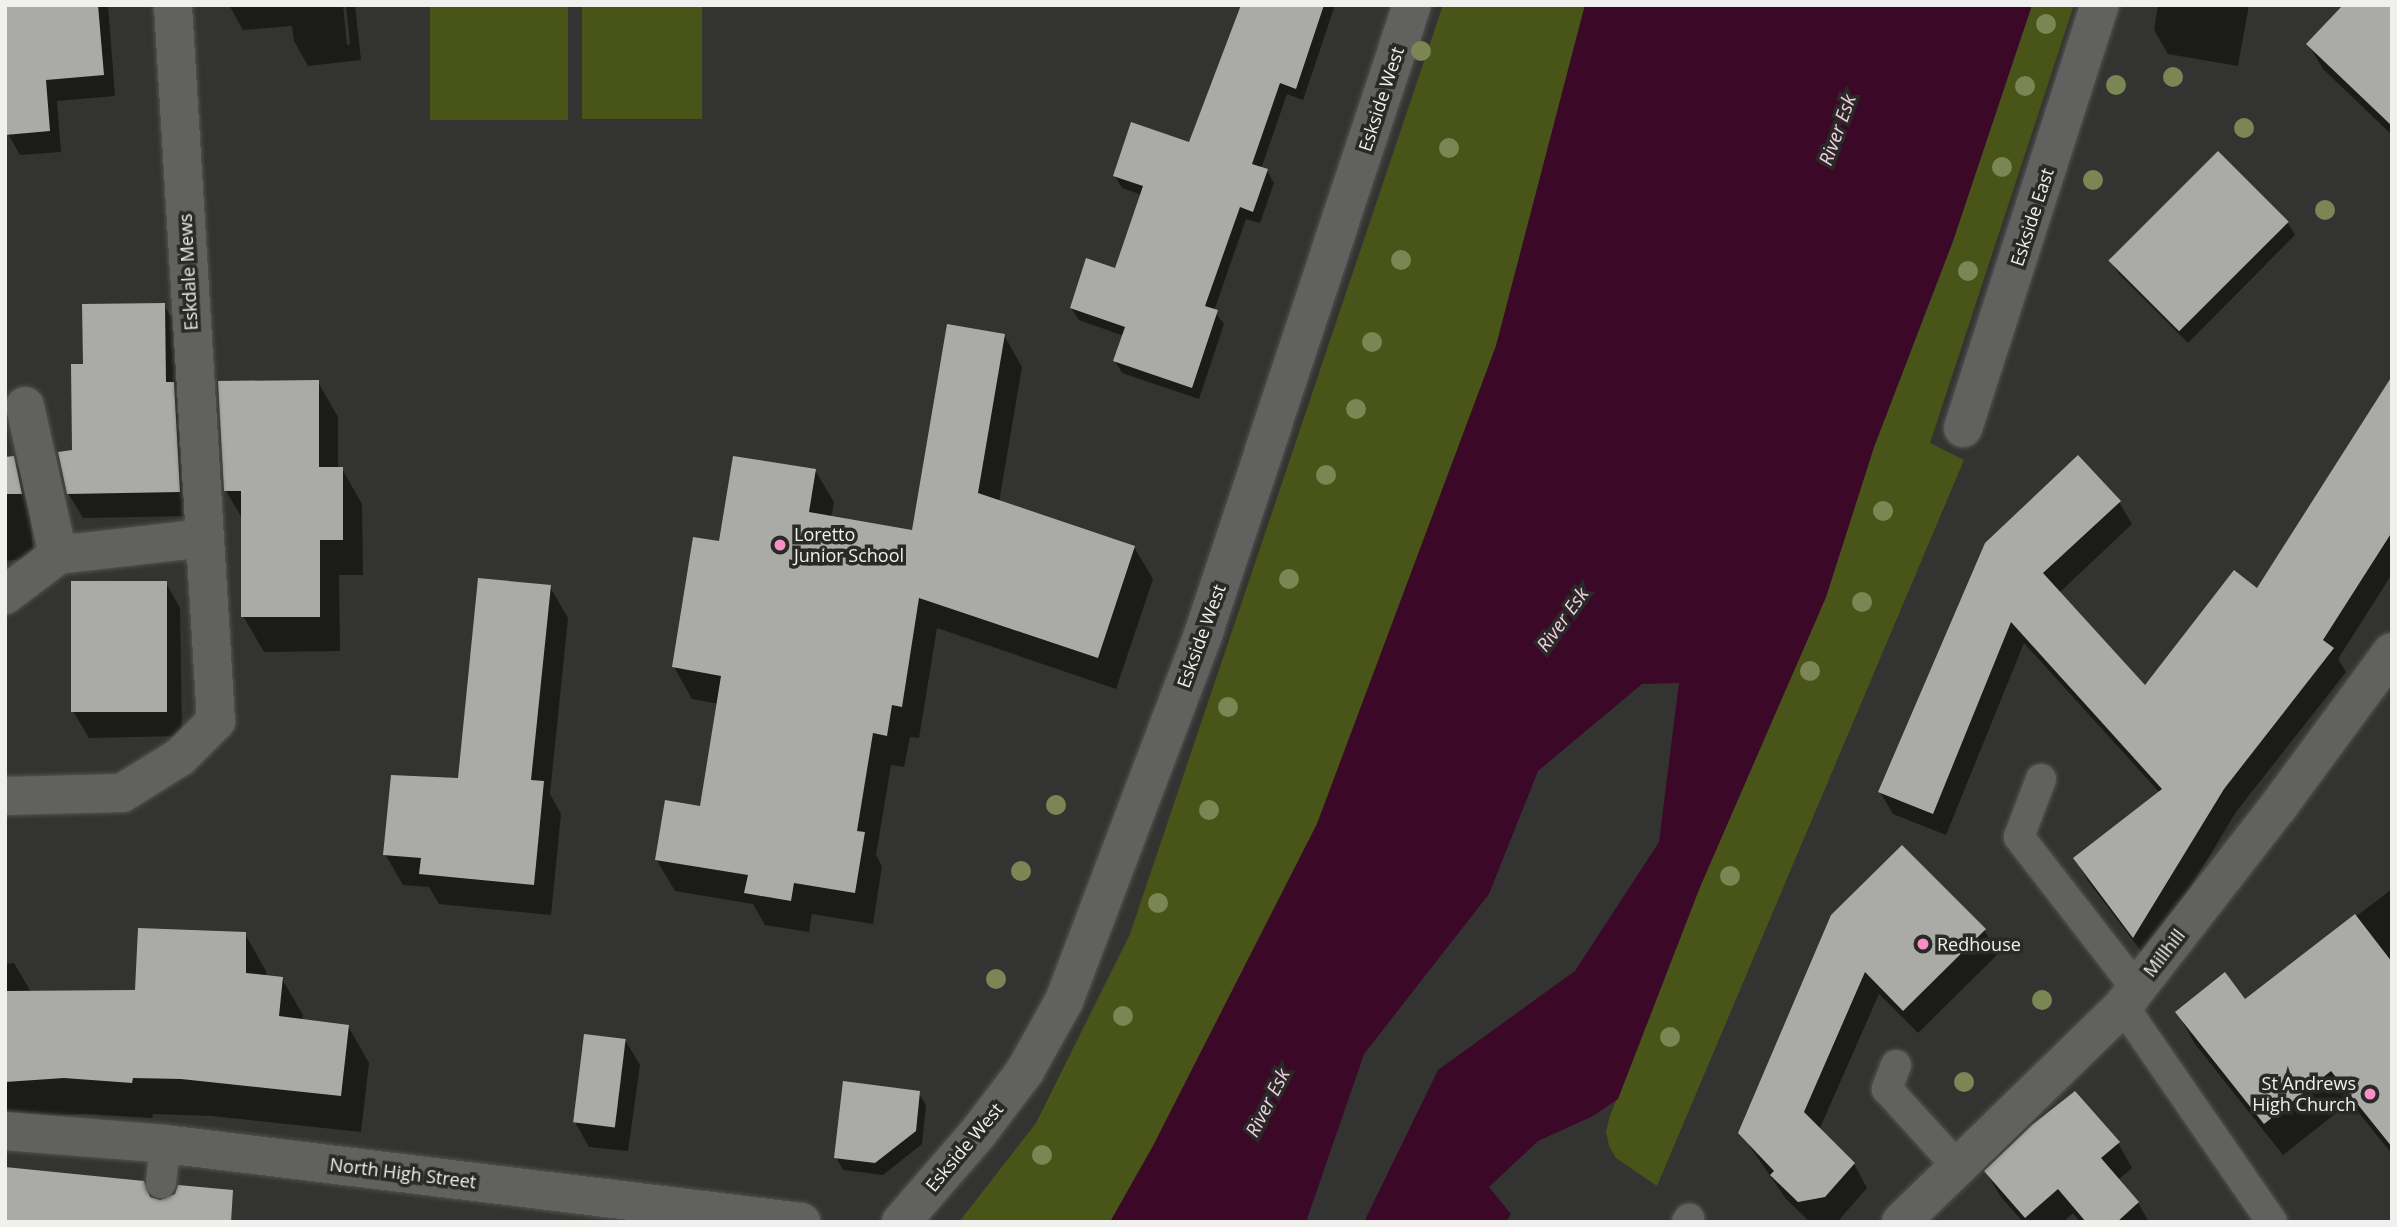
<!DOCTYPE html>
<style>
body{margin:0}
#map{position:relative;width:2397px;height:1227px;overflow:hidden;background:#333431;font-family:"Open Sans",sans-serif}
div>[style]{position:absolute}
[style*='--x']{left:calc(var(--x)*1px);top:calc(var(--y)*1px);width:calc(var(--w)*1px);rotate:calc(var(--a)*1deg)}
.green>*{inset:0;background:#495418;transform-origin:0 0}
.water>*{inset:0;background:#3b0827}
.shadow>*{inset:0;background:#0007}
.building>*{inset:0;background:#aaaba7;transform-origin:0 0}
.roads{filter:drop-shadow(0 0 2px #525351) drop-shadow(0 0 2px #525351)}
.lane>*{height:30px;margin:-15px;padding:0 15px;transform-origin:15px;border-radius:15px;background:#61625f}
.street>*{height:38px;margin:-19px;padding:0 19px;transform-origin:19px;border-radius:19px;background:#61625f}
.trees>*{width:20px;height:20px;margin:-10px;border-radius:50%;background:#7b8654}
.dots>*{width:19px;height:19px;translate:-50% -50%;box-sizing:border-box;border:4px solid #292a27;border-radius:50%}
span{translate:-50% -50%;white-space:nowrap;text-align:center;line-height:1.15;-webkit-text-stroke:7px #292a27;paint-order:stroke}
.street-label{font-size:18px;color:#f0f1ef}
.poi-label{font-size:18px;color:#f0f1ef}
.left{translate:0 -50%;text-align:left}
.right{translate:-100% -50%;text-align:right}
.water-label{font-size:19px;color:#f4cfe1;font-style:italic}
.frame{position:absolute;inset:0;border:7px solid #f0f1ef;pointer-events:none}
</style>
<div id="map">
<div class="green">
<div style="left:430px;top:5px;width:138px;height:115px"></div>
<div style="left:582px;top:5px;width:120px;height:114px"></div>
<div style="clip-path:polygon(1443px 5px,1585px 5px,1496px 346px,1317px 824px,1153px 1146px,1110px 1222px,959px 1222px,1036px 1123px,1130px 934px)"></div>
<div style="clip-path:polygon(2032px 5px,2074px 5px,1930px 443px,1964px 460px,1657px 1186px,1616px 1158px,1609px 1146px,1606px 1131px,1610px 1116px,1700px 887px,1826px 597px,1874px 447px,1953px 241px)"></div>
</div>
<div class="water">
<div style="clip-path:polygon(1585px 5px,2032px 5px,1953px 241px,1874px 447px,1826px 597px,1700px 887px,1618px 1099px,1593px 1116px,1538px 1141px,1489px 1187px,1511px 1214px,1506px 1222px,1364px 1222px,1438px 1070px,1575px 971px,1659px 842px,1679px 683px,1642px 684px,1538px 771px,1489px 894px,1364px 1054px,1306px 1222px,1110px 1222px,1153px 1146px,1317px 824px,1496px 346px)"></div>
</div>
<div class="shadow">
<div style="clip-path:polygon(5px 5px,108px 5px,115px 96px,57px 101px,61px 152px,20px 155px,8px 134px)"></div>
<div style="clip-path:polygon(229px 5px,343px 5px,347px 45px,350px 44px,346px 5px,355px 5px,361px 60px,308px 66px,294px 41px,292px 26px,243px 30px)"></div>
<div style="clip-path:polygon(1243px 5px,1335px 5px,1303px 100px,1287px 94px,1261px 169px,1267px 171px,1274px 183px,1260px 223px,1246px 219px,1214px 311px,1224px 324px,1199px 399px,1122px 373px,1115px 361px,1124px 336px,1079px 320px,1071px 308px,1116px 270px,1142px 195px,1122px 188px,1115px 176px,1190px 144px)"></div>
<div style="clip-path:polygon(2158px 5px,2249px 5px,2238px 66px,2168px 54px,2154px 30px)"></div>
<div style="clip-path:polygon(2392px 5px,2392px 135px,2323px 69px,2308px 44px)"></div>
<div style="clip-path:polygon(2218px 154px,2288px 223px,2295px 235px,2188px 343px,2118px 273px,2111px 261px)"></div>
<div style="clip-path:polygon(164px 305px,179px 330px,194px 516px,83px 518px,68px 493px,85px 366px)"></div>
<div style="clip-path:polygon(1004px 335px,1022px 367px,999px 502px,1134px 547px,1153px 579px,1116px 689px,937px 628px,919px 738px,910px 737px,904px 767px,891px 765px,876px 855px,882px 866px,873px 924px,812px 914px,809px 932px,765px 925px,753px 904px,675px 891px,656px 859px,701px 808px,719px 704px,692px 699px,674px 667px,720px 543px,815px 470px,834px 502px,831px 518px,913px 532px)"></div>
<div style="clip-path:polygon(2392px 379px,2392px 574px,2338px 659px,2346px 672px,2236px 812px,2147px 959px,2088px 881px,2075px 859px,2160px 793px,2024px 643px,1946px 835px,1893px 814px,1880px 792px,1986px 544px,2119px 502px,2132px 524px,2059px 593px,2145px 688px,2257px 591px)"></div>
<div style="clip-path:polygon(318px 382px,338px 417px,338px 469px,342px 469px,362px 504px,363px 575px,339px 575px,340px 651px,264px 652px,243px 616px,243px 520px,226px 491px)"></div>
<div style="clip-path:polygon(5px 458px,13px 458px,27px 483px,34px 558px,5px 561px)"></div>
<div style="clip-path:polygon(166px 583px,180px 608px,182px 736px,89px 738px,74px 713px)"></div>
<div style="clip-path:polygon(550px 587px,568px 618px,550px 794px,561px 814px,551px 915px,439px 904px,429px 887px,403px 885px,385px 854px,460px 779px)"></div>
<div style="clip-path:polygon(2392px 889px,2392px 1154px,2350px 1102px,2283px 1155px,2195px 1044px,2177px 1012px,2245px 1001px)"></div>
<div style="clip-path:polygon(1833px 916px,1984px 930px,1998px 954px,1918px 1033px,1879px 994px,1819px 1130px,1854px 1164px,1867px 1188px,1839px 1220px,1810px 1222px,1786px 1199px,1740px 1132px)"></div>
<div style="clip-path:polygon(245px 934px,266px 971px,266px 977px,282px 979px,303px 1015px,302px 1021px,348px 1026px,369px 1063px,361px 1132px,212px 1116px,153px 1114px,152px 1118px,86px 1114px,5px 1118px,5px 964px,14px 963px,31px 992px,137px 992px)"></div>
<div style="clip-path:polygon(625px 1040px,640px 1065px,628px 1151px,589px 1147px,575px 1122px)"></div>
<div style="clip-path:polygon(919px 1093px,926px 1105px,922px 1144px,883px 1175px,843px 1170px,836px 1157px)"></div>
<div style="clip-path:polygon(2118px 1143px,2132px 1168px,2118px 1180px,2138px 1203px,2149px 1222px,2080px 1222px,2073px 1213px,2063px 1222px,2023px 1222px,2001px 1197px,1986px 1172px)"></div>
</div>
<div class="building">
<div style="clip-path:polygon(5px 5px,98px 5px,104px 75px,46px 80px,50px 131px,5px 135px)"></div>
<div style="clip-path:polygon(1241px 5px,1324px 5px,1296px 89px,1280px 83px,1252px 164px,1268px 169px,1253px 212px,1240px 207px,1205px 306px,1218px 310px,1192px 388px,1113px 361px,1125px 327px,1070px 308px,1086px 258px,1115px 268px,1143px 186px,1113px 176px,1131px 122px,1189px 142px)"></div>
<div style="clip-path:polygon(2343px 5px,2392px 5px,2392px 126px,2306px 44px)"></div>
<div style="left:2218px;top:151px;width:100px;height:155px;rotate:45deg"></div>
<div style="clip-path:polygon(165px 303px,166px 382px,174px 382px,180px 492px,67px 494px,58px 452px,72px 450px,71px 364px,83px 364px,82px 304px)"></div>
<div style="clip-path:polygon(947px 324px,1005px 334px,978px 493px,1135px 546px,1098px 658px,919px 598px,902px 707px,892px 705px,887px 736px,873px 733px,857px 831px,865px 832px,855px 893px,794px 883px,791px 901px,744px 893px,748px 875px,655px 860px,665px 800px,700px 806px,721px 676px,672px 667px,693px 537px,719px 541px,733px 456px,816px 469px,809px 512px,912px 530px)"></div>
<div style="clip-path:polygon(2392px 376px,2392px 532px,2323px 640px,2334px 648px,2224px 789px,2133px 938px,2073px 858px,2162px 789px,2011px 622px,1933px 814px,1878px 792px,1985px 543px,2078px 455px,2121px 501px,2043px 573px,2145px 685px,2234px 570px,2257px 588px)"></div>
<div style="clip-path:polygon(319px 380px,319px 467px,343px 467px,343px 540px,320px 540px,320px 617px,241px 617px,241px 491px,224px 491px,218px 381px)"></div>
<div style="clip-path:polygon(14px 456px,22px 494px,5px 494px,5px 457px)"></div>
<div style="clip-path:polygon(478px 578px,551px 585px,531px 780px,544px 781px,534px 885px,419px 874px,421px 858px,383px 855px,391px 775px,458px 778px)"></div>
<div style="left:167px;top:581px;width:131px;height:96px;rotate:90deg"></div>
<div style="clip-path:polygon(1902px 845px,1986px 929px,1903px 1011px,1865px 972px,1804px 1112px,1855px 1163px,1825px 1197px,1798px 1202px,1770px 1175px,1774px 1171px,1738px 1133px,1831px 915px)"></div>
<div style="clip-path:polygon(2355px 914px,2392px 962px,2392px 1147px,2331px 1071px,2264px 1124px,2175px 1012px,2225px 972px,2245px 999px)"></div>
<div style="clip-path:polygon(138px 928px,246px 932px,246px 973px,283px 977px,279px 1016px,349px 1025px,341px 1096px,181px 1079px,133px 1078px,132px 1083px,64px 1078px,5px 1082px,5px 991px,135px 990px)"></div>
<div style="left:584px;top:1034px;width:42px;height:89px;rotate:7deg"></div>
<div style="clip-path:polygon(843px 1081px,920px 1091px,916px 1131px,875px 1163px,834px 1158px)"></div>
<div style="clip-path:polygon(2075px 1091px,2120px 1142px,2101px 1158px,2139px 1202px,2117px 1222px,2086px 1222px,2058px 1189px,2025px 1218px,1984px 1171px,2032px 1125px)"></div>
<div style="clip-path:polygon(5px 1167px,144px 1181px,150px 1197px,160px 1200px,175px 1194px,178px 1185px,233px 1190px,231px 1222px,5px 1222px)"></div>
</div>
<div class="roads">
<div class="lane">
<div style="--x:2041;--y:779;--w:62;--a:110.8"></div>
<div style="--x:2019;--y:837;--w:192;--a:52.2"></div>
<div style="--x:2123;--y:1006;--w:262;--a:55.4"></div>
<div style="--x:1896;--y:1065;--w:26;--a:111"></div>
<div style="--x:1887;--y:1089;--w:105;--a:47.7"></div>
<div style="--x:161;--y:1183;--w:39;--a:-84"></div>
<div style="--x:1687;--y:1222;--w:4;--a:-56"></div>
</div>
<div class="street">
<div style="--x:25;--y:406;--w:153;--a:77.5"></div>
<div style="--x:1963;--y:428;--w:445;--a:-72.1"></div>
<div style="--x:5;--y:595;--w:66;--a:-37"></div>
<div style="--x:58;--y:555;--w:147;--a:-6.6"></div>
<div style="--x:5;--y:796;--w:117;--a:-1.5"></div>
<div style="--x:122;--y:793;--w:68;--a:-31.8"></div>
<div style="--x:180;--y:757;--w:51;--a:-45"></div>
<div style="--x:216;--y:721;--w:717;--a:-93.44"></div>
<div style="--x:5;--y:1131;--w:161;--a:4.6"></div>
<div style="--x:165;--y:1144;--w:641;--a:6.99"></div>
<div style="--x:901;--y:1222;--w:118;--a:-49.1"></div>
<div style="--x:978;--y:1133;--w:78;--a:-52.8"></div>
<div style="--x:1025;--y:1071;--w:80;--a:-60.9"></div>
<div style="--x:1064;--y:1001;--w:392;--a:-69.2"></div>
<div style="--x:1203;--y:635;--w:664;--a:-71.65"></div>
<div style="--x:1901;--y:1222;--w:310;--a:-44.2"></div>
<div style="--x:2123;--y:1006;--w:252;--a:-52.1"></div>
<div style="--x:2278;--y:807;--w:192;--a:-53.7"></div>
</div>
</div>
<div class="trees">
<div style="left:2046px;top:24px"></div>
<div style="left:1421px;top:51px"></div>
<div style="left:2173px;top:77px"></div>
<div style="left:2116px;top:85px"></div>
<div style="left:2025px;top:86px"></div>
<div style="left:2244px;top:128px"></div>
<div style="left:1449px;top:148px"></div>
<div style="left:2002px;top:167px"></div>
<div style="left:2093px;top:180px"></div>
<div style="left:2325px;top:210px"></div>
<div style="left:1401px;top:260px"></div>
<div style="left:1968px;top:271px"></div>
<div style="left:1372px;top:342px"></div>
<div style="left:1356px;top:409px"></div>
<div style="left:1326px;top:475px"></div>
<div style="left:1883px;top:511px"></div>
<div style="left:1289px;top:579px"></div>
<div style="left:1862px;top:602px"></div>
<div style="left:1810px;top:671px"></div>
<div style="left:1228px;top:707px"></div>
<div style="left:1056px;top:805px"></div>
<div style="left:1209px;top:810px"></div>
<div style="left:1021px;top:871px"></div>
<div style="left:1730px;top:876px"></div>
<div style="left:1158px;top:903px"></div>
<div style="left:996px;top:979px"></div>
<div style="left:2042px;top:1000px"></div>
<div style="left:1123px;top:1016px"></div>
<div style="left:1670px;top:1037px"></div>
<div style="left:1964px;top:1082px"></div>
<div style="left:1042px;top:1155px"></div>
</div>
<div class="dots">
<div style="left:780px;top:545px;background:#fa8fc7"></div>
<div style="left:1923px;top:944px;background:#fa8fc7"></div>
<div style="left:2370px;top:1094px;background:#fa8fc7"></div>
</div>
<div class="street-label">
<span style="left:1381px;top:99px;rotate:-72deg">Eskside West</span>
<span style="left:2032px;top:217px;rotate:-72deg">Eskside East</span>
<span style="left:188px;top:272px;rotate:-93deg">Eskdale Mews</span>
<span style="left:1201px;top:636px;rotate:-70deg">Eskside West</span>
<span style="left:2164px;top:953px;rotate:-52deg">Millhill</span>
<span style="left:964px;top:1147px;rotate:-50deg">Eskside West</span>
<span style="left:403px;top:1173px;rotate:7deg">North High Street</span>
</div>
<div class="poi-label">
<span class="left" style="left:794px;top:545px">Loretto<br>Junior School</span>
<span class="left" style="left:1937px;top:944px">Redhouse</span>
<span class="right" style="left:2356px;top:1094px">St Andrews<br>High Church</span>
</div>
<div class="water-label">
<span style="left:1838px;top:130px;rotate:-70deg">River Esk</span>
<span style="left:1563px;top:620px;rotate:-54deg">River Esk</span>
<span style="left:1268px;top:1103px;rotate:-63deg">River Esk</span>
</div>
<div class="frame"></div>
</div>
